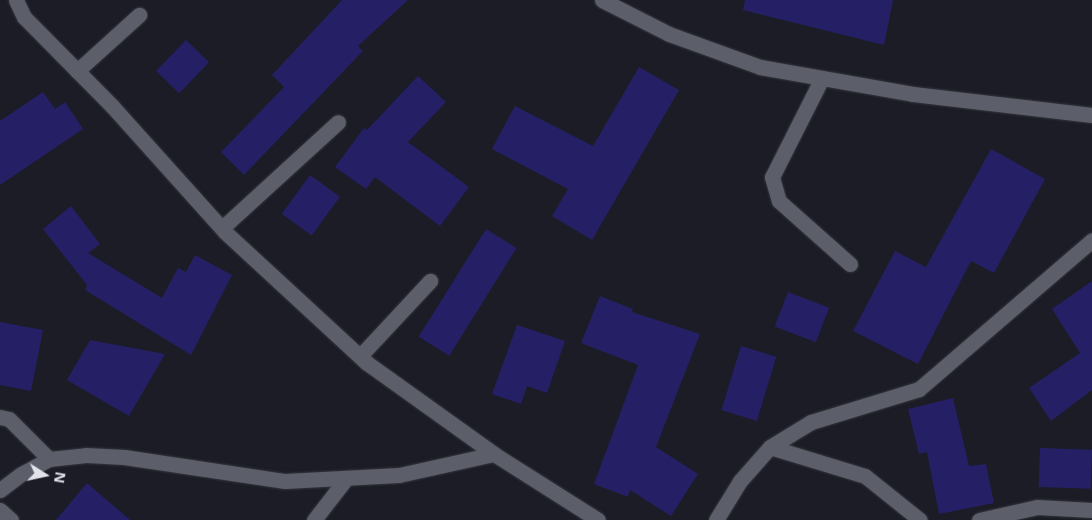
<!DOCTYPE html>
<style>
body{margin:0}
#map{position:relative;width:1092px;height:520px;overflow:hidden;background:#1b1c25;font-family:"Open Sans",sans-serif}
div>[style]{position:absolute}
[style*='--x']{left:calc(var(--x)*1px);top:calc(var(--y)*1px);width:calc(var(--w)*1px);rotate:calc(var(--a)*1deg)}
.building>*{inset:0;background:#252066;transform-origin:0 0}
.roads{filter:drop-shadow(0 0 1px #36373e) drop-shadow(0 0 1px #36373e)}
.minor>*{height:15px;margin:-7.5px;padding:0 7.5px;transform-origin:7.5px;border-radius:7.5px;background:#5c5e69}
.tertiary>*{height:15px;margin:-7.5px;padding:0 7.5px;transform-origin:7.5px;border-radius:7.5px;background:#5c5e69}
span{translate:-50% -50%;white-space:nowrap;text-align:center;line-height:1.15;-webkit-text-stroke:5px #1b1c25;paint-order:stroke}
.north{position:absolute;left:20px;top:450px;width:50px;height:50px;-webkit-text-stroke:4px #1b1c25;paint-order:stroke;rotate:100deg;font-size:14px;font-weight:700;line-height:20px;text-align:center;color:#e2e3ea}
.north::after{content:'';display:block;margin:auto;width:18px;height:22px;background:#e2e3ea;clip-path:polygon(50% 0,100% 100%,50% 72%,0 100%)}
</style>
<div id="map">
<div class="building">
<div style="clip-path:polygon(342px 0,408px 0,358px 46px,363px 51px,244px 175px,221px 152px,284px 87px,272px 75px)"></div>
<div style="clip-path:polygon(745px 0,893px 0,884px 45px,743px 10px)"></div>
<div style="left:186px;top:40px;width:32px;height:43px;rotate:44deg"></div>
<div style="clip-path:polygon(639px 67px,679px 90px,592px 240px,552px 216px,568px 189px,492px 149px,515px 106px,593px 146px)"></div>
<div style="clip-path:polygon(418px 76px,446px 102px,408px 142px,469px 187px,440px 226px,375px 177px,366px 189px,335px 167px,364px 128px,367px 130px)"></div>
<div style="clip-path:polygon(43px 92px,55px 109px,65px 102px,83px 129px,0 185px,0 121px)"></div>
<div style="clip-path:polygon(991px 149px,1045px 179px,994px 273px,971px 261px,918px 364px,853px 331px,895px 251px,926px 267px)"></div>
<div style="left:310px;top:175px;width:37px;height:48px;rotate:36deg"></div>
<div style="clip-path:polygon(71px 206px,100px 244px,88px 253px,162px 298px,178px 268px,186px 272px,195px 255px,232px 275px,191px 355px,85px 290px,87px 285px,43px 229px)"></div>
<div style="left:486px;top:229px;width:36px;height:127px;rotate:32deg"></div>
<div style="clip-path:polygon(1092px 281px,1092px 390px,1051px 421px,1029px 388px,1080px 353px,1052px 309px)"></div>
<div style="left:788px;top:292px;width:44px;height:37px;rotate:21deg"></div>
<div style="clip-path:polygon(600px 296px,633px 309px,632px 312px,700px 334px,656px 447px,698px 474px,671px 516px,630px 490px,628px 497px,594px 484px,638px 365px,581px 343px)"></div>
<div style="clip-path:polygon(0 322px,43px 330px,31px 391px,0 385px)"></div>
<div style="clip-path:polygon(517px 325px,565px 341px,547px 393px,527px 386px,521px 404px,492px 394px)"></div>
<div style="clip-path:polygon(90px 340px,165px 354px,129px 416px,67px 380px)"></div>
<div style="left:741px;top:346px;width:37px;height:67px;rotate:17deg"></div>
<div style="clip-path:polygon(953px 398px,969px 466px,986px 464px,994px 503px,939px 514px,927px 452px,919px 454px,908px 409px)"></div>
<div style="left:1040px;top:448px;width:52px;height:39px;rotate:2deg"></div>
<div style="clip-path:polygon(87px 483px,130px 520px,56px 520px)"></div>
</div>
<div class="roads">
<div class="minor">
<div style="--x:77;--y:71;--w:84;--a:-42.1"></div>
<div style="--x:822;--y:78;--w:111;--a:116.8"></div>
<div style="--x:772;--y:177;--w:25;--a:74"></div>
<div style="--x:779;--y:201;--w:95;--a:41.6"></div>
<div style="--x:222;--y:228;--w:157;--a:-42.4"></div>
<div style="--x:360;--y:356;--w:103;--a:-47"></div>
<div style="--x:0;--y:417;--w:9;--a:13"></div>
<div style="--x:9;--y:419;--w:57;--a:45"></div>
<div style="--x:770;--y:447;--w:99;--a:17"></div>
<div style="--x:865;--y:476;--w:70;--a:38.7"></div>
<div style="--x:0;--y:510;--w:15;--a:42"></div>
<div style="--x:314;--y:520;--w:51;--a:-52.2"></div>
<div style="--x:716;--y:520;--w:46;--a:-58.4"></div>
<div style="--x:740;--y:481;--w:45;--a:-48.6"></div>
<div style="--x:770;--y:447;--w:48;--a:-31.4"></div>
<div style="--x:811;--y:422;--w:113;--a:-17"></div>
<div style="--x:919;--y:389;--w:228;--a:-40.7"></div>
<div style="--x:979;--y:520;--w:59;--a:-12.6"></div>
<div style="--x:1037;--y:507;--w:55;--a:3.1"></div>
</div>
<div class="tertiary">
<div style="--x:16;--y:0;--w:19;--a:65"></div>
<div style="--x:24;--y:17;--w:125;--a:45.3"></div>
<div style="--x:112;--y:106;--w:169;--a:48.1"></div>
<div style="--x:225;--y:232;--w:193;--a:42.7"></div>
<div style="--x:367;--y:363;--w:156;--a:35.6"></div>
<div style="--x:494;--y:454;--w:123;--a:32.4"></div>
<div style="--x:602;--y:0;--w:75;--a:26.9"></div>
<div style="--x:669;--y:34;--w:97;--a:19.9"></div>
<div style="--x:760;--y:67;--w:155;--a:10"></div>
<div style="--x:913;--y:94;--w:180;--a:6.7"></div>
<div style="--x:0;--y:490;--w:26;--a:-37"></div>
<div style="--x:21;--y:474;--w:32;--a:-28"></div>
<div style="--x:49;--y:459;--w:37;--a:-6"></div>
<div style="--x:86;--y:455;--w:38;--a:3"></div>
<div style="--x:124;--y:457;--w:163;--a:8.5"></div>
<div style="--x:285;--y:481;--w:114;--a:-3"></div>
<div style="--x:399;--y:475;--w:97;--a:-12.5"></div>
</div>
</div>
<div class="north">N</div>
</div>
